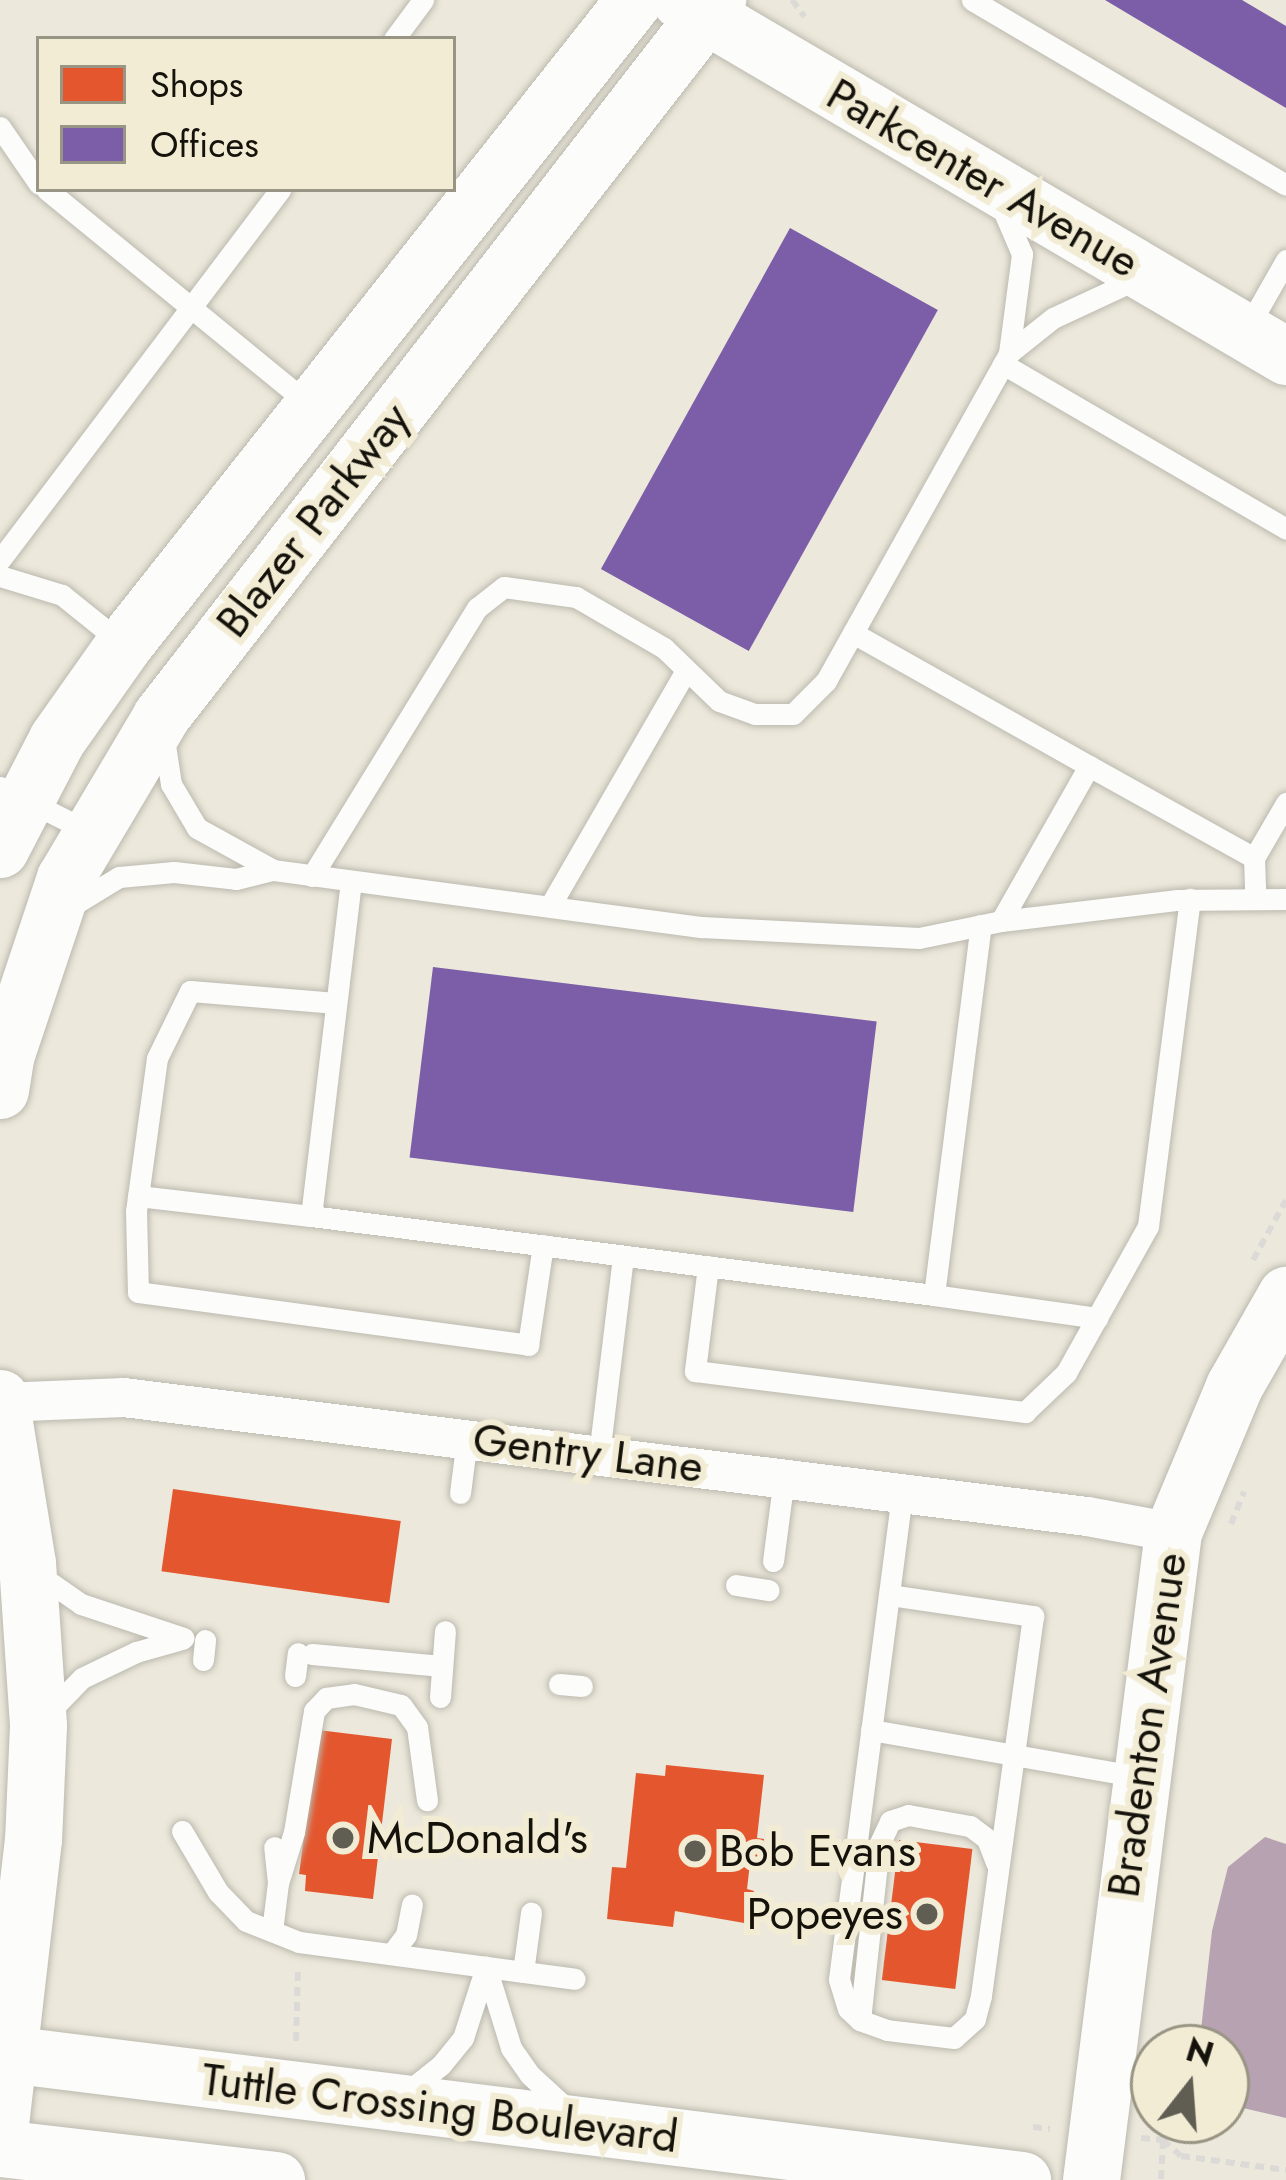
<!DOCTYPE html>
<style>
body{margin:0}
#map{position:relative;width:1286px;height:2180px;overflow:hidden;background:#ece8db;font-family:Jost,sans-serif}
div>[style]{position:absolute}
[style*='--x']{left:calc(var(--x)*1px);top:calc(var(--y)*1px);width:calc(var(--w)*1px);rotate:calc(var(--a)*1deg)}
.water>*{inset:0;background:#b6a2b0}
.shops>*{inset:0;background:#e4572e;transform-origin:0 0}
.offices>*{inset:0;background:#7b5ea7;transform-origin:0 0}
.path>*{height:6px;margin-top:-3px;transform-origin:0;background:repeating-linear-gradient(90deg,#dcdad7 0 9px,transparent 0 15px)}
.roads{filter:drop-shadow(0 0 3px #bcb9af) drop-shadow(0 0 3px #bcb9af)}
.lane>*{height:21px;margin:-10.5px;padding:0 10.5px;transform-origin:10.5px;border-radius:10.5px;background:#fcfcfa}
.street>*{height:39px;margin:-19.5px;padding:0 19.5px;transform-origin:19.5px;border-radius:19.5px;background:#fcfcfa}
.secondary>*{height:57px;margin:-28.5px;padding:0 28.5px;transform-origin:28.5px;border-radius:28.5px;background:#fcfcfa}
.dots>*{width:33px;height:33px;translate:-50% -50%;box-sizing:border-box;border:6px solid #f2ecd5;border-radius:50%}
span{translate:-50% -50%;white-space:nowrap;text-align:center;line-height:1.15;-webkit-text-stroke:12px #f2ecd5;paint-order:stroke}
.street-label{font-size:45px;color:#14120a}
.poi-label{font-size:45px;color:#14120a}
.left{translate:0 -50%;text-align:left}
.right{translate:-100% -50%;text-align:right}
.legend{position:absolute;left:36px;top:36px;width:420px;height:156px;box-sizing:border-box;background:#f2ecd5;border:3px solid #999584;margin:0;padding:15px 21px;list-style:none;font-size:36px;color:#14120a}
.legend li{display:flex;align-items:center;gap:24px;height:60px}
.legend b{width:60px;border:3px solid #999584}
.north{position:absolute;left:1130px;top:2024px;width:120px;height:120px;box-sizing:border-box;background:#f2ecd5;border:3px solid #999584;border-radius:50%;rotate:17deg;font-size:33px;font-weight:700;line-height:48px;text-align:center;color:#14120a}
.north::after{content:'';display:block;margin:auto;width:42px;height:54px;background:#605d53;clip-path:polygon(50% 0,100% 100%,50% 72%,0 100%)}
</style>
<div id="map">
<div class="water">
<div style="clip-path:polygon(1265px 1837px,1286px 1844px,1286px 2118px,1226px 2104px,1226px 2048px,1199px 2048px,1212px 1931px,1228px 1867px)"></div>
</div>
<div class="shops">
<div style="left:173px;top:1489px;width:230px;height:83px;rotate:8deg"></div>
<div style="clip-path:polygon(318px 1730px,392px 1739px,373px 1899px,305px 1891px,306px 1875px,299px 1874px)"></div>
<div style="clip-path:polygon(666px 1765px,764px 1775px,757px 1838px,764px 1839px,762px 1864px,750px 1863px,747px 1889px,754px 1891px,750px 1924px,675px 1911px,673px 1927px,607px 1919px,612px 1867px,626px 1868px,636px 1773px,665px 1776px)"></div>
<div style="left:899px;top:1840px;width:74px;height:141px;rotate:7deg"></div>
</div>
<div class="offices">
<div style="clip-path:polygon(1105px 0,1242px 0,1286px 26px,1286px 108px)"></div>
<div style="left:790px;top:228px;width:169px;height:390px;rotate:29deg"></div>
<div style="left:433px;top:967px;width:447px;height:192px;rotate:7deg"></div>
</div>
<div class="path">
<div style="--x:792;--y:0;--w:21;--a:53"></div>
<div style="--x:1253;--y:1260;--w:68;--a:-61.2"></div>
<div style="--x:1231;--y:1524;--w:35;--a:-68"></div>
<div style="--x:296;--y:2041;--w:70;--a:-88.4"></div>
<div style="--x:1159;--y:2120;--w:20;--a:79"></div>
<div style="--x:1163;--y:2140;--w:24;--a:42"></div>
<div style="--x:1181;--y:2156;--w:106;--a:7.6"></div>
<div style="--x:1033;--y:2127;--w:17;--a:7"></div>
<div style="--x:1141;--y:2138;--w:22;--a:5"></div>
<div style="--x:1163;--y:2140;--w:40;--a:92.9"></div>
</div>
<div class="roads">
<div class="lane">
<div style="--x:972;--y:0;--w:364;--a:30.5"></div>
<div style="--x:394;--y:39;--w:49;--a:-53.4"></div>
<div style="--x:0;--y:127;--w:69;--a:55.6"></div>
<div style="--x:46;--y:189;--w:341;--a:39.3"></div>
<div style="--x:1245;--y:332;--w:83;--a:-60.3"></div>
<div style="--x:1009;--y:353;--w:56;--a:-38.5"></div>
<div style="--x:1053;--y:318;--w:93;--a:-24.9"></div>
<div style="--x:1003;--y:364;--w:328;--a:30.2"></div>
<div style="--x:0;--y:560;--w:465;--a:-52.9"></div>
<div style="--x:0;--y:576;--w:65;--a:17"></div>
<div style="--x:62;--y:595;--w:78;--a:38.8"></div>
<div style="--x:853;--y:633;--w:271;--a:29.4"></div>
<div style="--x:1089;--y:766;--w:178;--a:119.6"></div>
<div style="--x:163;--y:732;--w:53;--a:81.3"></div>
<div style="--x:171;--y:784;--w:51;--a:59.4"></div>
<div style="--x:197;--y:828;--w:87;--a:28.9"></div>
<div style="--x:273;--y:870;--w:432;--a:7.6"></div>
<div style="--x:701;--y:927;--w:218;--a:2.9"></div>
<div style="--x:919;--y:938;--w:84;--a:-11.7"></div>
<div style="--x:1001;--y:921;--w:178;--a:-6.8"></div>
<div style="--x:1178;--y:900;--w:108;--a:-0.5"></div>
<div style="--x:1089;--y:766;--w:189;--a:29.1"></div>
<div style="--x:1254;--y:858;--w:38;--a:88"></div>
<div style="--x:0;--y:787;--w:98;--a:26.6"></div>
<div style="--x:1254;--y:858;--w:64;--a:-59.8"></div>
<div style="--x:312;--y:876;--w:315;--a:-58.4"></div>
<div style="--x:477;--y:608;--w:34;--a:-38"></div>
<div style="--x:504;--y:587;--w:73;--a:7.9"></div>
<div style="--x:576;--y:597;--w:102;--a:30.1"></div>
<div style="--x:664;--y:648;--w:76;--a:43.9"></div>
<div style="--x:719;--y:701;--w:38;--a:20"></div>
<div style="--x:755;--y:714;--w:38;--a:0"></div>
<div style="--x:793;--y:714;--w:47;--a:-45"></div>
<div style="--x:826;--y:681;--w:376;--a:-60.8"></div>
<div style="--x:1009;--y:353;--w:100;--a:-82.5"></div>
<div style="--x:1022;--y:254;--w:56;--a:-113.3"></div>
<div style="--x:351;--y:881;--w:337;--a:96.8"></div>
<div style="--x:311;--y:1216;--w:628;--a:7.23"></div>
<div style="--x:934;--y:1295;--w:373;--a:-82.8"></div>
<div style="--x:550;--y:906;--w:270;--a:-60"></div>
<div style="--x:68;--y:908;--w:60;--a:-31.3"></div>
<div style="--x:119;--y:877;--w:55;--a:-5.2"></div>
<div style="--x:174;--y:872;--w:62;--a:6.4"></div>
<div style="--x:236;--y:879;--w:38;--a:-14"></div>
<div style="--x:336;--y:1003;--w:146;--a:-175.3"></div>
<div style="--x:190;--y:991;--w:75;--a:116.2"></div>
<div style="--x:157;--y:1058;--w:154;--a:97.8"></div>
<div style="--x:136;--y:1211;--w:81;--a:88.6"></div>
<div style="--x:138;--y:1292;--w:394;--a:7.7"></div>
<div style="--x:528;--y:1345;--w:101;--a:-81.5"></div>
<div style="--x:138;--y:1196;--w:174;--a:6.6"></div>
<div style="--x:708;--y:1266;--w:106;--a:97.1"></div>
<div style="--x:695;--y:1371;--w:333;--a:7.1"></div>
<div style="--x:1025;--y:1412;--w:57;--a:-43.6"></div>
<div style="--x:1066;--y:1373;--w:168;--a:-60.8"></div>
<div style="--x:1148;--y:1226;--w:330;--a:-82.7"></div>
<div style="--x:934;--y:1295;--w:165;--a:8"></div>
<div style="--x:599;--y:1455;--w:200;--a:-83.1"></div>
<div style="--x:460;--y:1493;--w:55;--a:-82.7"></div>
<div style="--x:773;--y:1561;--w:84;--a:-82.5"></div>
<div style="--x:38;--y:1574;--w:52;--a:34.9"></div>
<div style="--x:81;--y:1604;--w:108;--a:18.3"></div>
<div style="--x:736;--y:1585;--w:33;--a:9"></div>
<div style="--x:889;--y:1595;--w:146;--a:8.3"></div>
<div style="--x:1033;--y:1616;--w:384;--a:97.8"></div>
<div style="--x:981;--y:1996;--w:24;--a:105"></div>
<div style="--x:975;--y:2019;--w:28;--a:138"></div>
<div style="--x:954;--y:2038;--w:67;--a:-173.2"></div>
<div style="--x:887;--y:2030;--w:29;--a:-160"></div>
<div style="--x:860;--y:2020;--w:16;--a:-137"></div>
<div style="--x:848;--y:2009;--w:31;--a:-107"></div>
<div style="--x:839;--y:1979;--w:490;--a:-82.6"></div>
<div style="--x:312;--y:1654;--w:130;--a:5.3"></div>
<div style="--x:203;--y:1660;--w:20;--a:-84"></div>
<div style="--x:295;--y:1676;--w:23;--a:-83"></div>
<div style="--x:559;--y:1684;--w:23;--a:5"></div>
<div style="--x:440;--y:1697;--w:66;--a:-85.7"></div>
<div style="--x:49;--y:1712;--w:47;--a:-45.9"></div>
<div style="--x:82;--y:1678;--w:60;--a:-25.7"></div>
<div style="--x:136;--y:1652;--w:48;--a:-15.8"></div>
<div style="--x:871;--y:1730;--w:272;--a:9.9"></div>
<div style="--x:182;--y:1831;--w:71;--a:59.5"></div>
<div style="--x:218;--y:1892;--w:40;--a:46"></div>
<div style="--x:246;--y:1921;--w:57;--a:21.6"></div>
<div style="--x:299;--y:1942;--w:278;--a:7.6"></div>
<div style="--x:278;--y:1883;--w:53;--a:-72.6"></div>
<div style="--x:294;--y:1832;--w:123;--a:-80.6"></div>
<div style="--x:314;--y:1711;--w:18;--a:-47"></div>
<div style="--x:326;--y:1698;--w:28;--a:-8"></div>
<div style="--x:354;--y:1694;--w:48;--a:13.2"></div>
<div style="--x:401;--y:1705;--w:27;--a:54"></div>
<div style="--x:417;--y:1727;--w:74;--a:82.2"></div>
<div style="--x:272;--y:1931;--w:48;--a:-82.9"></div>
<div style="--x:278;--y:1883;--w:36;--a:-96"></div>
<div style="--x:393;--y:1952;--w:21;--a:-53"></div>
<div style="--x:406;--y:1935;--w:31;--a:-79"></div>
<div style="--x:523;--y:1972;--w:60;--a:-82.3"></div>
<div style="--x:860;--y:2020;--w:176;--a:-83.8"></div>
<div style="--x:879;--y:1845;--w:26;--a:-65"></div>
<div style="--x:890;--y:1821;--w:19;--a:-18"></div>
<div style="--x:908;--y:1815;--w:63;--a:10.1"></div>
<div style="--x:970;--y:1826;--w:21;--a:37"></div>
<div style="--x:987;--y:1839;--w:26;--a:69"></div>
<div style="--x:406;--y:2093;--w:45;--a:-38.7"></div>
<div style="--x:441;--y:2065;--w:35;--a:-51"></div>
<div style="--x:463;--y:2038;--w:75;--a:-72.1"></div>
<div style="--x:486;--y:1967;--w:85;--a:72.8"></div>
<div style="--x:511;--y:2048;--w:33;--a:55"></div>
<div style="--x:530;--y:2075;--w:50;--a:42.6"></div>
</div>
<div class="street">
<div style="--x:0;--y:1402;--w:123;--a:-2.3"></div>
<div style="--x:123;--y:1397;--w:971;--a:7.04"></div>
<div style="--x:1087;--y:1516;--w:87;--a:10.5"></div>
</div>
<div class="secondary">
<div style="--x:680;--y:0;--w:703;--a:30.43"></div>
<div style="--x:0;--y:849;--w:124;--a:-62.6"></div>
<div style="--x:57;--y:739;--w:116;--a:-54.8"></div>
<div style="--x:124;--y:644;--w:821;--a:-51.62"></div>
<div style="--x:0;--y:1090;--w:36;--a:-81"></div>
<div style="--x:6;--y:1054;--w:186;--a:-71.5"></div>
<div style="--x:65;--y:878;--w:188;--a:-59.3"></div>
<div style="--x:161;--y:716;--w:907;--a:-52.17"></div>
<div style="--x:0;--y:1398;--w:167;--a:80.7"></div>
<div style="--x:27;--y:1563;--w:163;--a:86.1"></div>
<div style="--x:38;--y:1726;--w:113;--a:92.5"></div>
<div style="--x:33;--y:1839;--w:288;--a:96.6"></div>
<div style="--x:0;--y:2053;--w:1030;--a:7.08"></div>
<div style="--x:0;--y:2148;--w:278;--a:6.6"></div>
<div style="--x:1091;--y:2180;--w:653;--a:-82.79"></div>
<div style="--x:1173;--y:1532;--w:158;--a:-67.3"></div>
<div style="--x:1234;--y:1386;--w:105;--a:-60.3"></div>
</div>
</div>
<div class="dots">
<div style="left:343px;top:1838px;background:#605d53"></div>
<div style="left:695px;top:1851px;background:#605d53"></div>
<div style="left:927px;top:1914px;background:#605d53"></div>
</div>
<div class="street-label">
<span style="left:983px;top:178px;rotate:30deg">Parkcenter Avenue</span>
<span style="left:313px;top:520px;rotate:-52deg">Blazer Parkway</span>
<span style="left:588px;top:1453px;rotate:7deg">Gentry Lane</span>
<span style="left:1147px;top:1725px;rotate:-82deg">Bradenton Avenue</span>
<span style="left:440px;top:2108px;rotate:7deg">Tuttle Crossing Boulevard</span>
</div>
<div class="poi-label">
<span class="left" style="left:367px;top:1838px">McDonald's</span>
<span class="left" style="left:719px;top:1851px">Bob Evans</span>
<span class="right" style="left:903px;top:1914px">Popeyes</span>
</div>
<ul class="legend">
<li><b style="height:33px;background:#e4572e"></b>Shops</li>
<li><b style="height:33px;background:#7b5ea7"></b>Offices</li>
</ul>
<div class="north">N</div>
</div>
